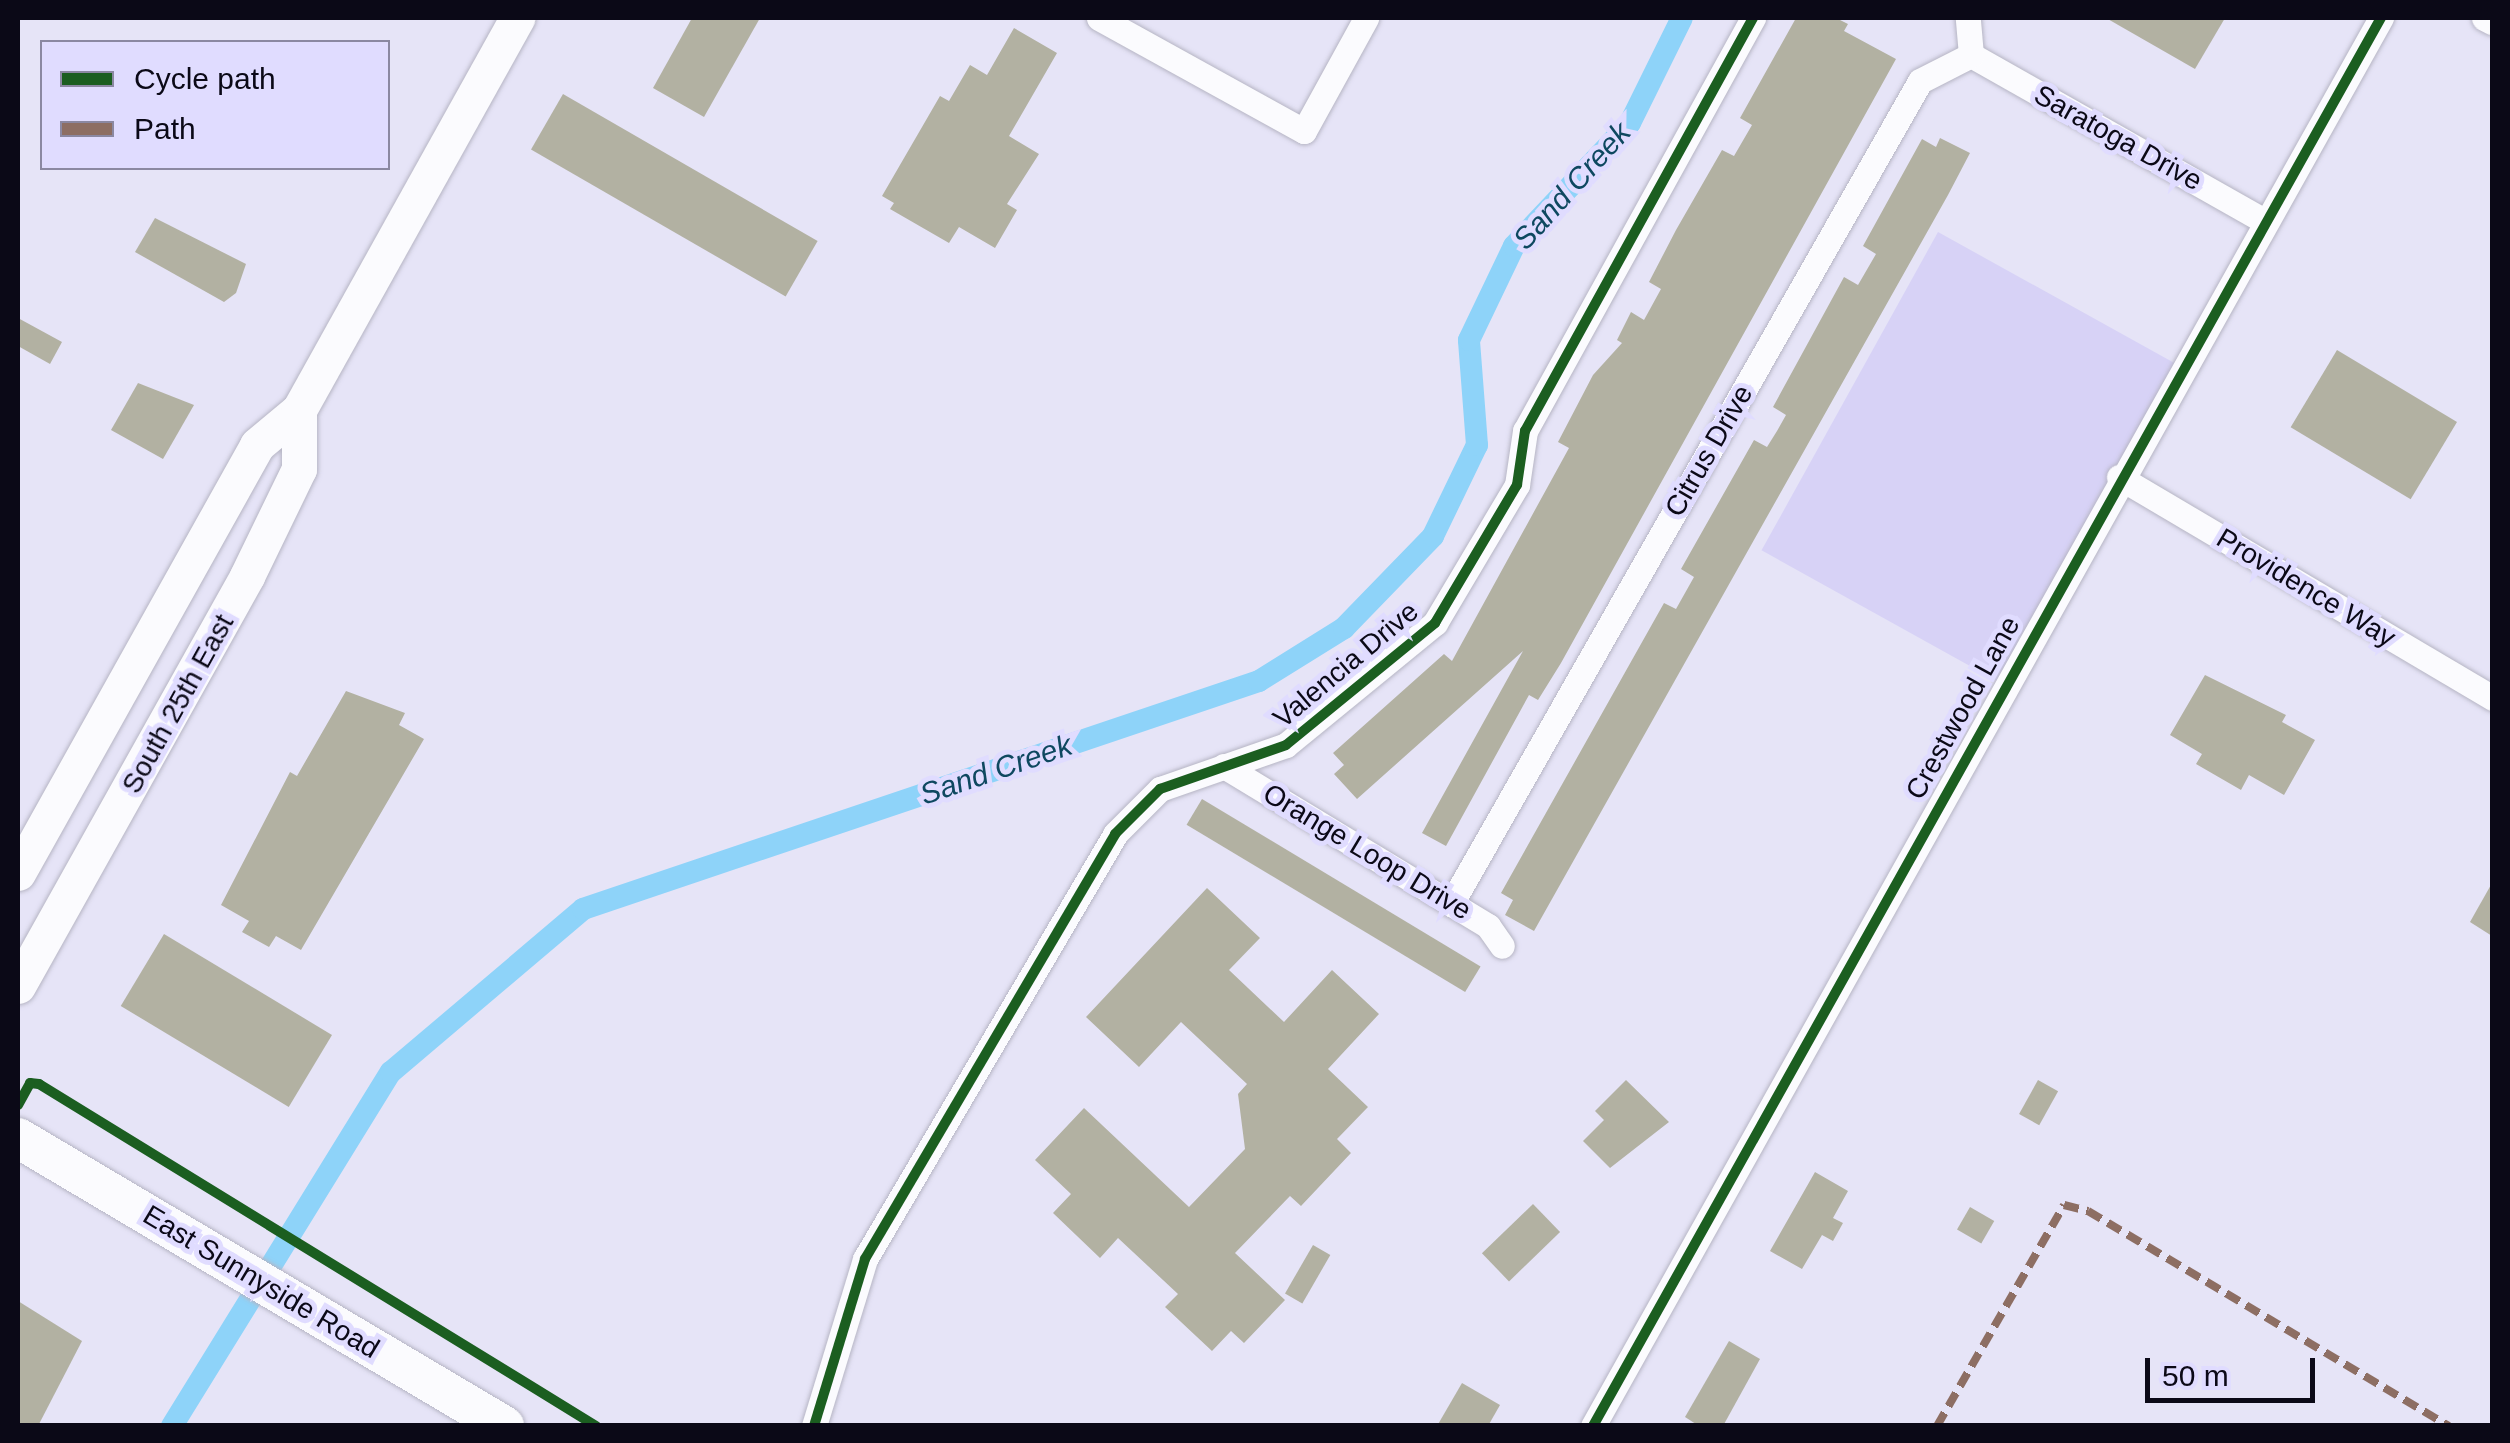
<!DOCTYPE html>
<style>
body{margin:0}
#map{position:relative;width:2510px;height:1443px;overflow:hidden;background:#e6e4f7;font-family:Helvetica,sans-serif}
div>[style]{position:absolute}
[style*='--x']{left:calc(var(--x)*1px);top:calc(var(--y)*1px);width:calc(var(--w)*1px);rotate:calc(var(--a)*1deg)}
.green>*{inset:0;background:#d7d2f6;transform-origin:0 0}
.canal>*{height:22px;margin:-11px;padding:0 11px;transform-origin:11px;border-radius:11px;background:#8ed3f9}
.building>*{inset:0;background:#b2b1a2;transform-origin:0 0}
.roads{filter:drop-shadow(0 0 2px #b6b5c4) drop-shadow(0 0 2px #b6b5c4)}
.street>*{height:25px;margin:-12.5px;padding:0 12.5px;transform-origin:12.5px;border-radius:12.5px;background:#fbfbfe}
.secondary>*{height:35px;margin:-17.5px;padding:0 17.5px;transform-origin:17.5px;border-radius:17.5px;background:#fbfbfe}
.primary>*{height:40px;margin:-20px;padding:0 20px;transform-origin:20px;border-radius:20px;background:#fbfbfe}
.quiet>*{height:8px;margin-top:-4px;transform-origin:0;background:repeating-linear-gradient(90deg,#8d6e63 0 15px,transparent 0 23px)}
.cycleway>*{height:10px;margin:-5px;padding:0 5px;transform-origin:5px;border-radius:5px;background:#1b5e20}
span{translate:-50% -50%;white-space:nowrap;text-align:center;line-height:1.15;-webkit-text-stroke:10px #e0dcff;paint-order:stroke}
.street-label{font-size:28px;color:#0b0917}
.water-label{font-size:30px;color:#0e4860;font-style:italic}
.frame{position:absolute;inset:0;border:20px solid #0b0917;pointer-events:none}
.legend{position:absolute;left:40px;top:40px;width:350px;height:130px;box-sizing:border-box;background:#e0dcff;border:2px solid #8b88a2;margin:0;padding:12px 18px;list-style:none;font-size:30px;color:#0b0917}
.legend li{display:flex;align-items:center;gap:20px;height:50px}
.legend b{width:50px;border:2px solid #8b88a2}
.scale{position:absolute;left:2145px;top:1358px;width:170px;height:45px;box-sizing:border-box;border:5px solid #0b0917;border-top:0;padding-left:12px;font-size:30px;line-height:35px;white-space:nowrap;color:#0b0917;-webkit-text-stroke:8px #e0dcff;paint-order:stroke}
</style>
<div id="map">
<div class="green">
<div style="left:1938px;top:232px;width:278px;height:364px;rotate:29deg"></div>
</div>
<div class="canal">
<div style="--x:172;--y:1426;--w:416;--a:-58.3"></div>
<div style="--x:391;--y:1072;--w:252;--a:-40.3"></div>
<div style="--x:583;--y:909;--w:713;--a:-18.64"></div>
<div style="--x:1259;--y:681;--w:100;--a:-31.9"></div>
<div style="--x:1344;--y:628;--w:128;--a:-45.9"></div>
<div style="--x:1433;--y:536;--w:101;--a:-64.2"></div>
<div style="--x:1477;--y:445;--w:105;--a:-94.4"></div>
<div style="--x:1469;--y:340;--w:104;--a:-64.4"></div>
<div style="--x:1514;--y:246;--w:169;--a:-46.7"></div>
<div style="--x:1630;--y:123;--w:117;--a:-63.7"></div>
</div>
<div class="building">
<div style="clip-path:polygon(692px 18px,760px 18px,704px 117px,653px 88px)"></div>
<div style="clip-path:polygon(1796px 18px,1836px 18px,1848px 24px,1844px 31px,1896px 59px,1561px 663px,1538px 700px,1529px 695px,1446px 846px,1422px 833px,1523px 651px,1357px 799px,1334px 774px,1344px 765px,1333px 753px,1444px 654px,1452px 661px,1569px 448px,1558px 442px,1593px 375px,1622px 343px,1617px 340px,1631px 312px,1644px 320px,1661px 289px,1649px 282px,1676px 230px,1722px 150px,1734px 156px,1752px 125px,1740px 118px)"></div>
<div style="clip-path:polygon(2106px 18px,2225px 18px,2195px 69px)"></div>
<div style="clip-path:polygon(1014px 28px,1057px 53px,1009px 136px,1039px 154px,1007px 204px,1017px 210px,995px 248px,959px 227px,949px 243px,890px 209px,894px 203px,882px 196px,940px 96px,949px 101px,970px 65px,987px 75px)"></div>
<div style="left:563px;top:94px;width:294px;height:64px;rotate:30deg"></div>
<div style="clip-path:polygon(1940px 138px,1970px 153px,1948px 195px,1534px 931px,1505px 915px,1513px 900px,1501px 893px,1664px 603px,1676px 609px,1694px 577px,1681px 569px,1754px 440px,1767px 447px,1777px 431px,1786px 415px,1773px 407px,1844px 277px,1858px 285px,1876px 254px,1863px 246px,1922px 139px,1936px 147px)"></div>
<div style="clip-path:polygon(155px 218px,246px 264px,236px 293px,224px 302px,135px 252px)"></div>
<div style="clip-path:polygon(18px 318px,62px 342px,50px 364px,18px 346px)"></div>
<div style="left:2337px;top:350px;width:140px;height:90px;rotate:31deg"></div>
<div style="clip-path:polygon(138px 383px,194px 405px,163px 459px,111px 430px)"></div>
<div style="clip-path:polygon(2205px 675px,2286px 715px,2282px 722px,2315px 740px,2284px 795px,2249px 775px,2241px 790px,2196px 764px,2202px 754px,2170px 735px)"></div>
<div style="clip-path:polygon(346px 691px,405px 713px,399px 725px,424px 739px,301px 950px,276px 936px,269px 947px,242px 932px,249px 921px,221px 905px,290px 772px,297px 776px)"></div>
<div style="left:1202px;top:799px;width:325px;height:30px;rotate:31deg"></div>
<div style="clip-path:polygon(2492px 883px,2492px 936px,2470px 922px)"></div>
<div style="clip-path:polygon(1207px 888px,1260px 938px,1229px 970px,1284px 1022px,1332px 970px,1379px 1014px,1328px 1069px,1368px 1107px,1337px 1139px,1351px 1153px,1301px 1206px,1290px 1196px,1235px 1253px,1285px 1300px,1244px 1343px,1231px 1331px,1212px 1351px,1165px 1307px,1178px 1294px,1118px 1238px,1100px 1258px,1053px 1213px,1071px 1194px,1035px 1160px,1084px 1108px,1189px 1207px,1245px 1149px,1238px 1094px,1247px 1084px,1181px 1022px,1139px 1067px,1086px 1017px)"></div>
<div style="left:164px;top:934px;width:196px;height:84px;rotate:31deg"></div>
<div style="clip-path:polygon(1626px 1080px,1669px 1122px,1610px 1168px,1583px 1141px,1604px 1120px,1595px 1111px)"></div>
<div style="left:2038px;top:1080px;width:23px;height:39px;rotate:29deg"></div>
<div style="clip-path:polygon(1815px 1172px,1848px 1191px,1833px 1218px,1843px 1223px,1833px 1241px,1822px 1235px,1802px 1269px,1770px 1251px)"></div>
<div style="left:1533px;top:1204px;width:39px;height:71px;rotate:46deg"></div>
<div style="left:1970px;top:1207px;width:28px;height:26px;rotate:30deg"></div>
<div style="left:1313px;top:1245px;width:20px;height:56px;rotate:30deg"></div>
<div style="clip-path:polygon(18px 1301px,82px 1341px,38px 1426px,18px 1426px)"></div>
<div style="clip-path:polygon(1729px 1341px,1760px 1359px,1723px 1426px,1699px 1426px,1685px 1417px)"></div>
<div style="clip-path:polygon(1462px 1383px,1500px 1405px,1488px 1426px,1437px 1426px)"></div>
</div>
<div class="roads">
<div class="street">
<div style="--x:1099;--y:18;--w:234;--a:28.9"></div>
<div style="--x:1304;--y:131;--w:129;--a:-61.2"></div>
<div style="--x:2484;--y:18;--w:9;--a:27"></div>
<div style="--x:1971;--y:55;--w:338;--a:29.5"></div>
<div style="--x:2119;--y:477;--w:434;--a:30.6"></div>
<div style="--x:1224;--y:766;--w:309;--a:31.2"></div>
<div style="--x:1488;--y:926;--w:24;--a:55"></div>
<div style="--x:1451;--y:904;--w:947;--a:-60.32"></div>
<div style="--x:1920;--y:81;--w:57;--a:-27"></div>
<div style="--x:1971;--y:55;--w:37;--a:-95"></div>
<div style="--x:814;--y:1426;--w:175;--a:-73"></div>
<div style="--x:865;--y:1259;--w:493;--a:-59.5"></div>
<div style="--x:1115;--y:834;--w:64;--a:-45"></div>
<div style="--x:1160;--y:789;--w:133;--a:-19.2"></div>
<div style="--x:1286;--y:745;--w:193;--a:-39.3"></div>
<div style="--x:1435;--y:623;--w:161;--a:-59.3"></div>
<div style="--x:1517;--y:485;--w:55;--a:-81.6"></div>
<div style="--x:1525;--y:431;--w:472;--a:-61.1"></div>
<div style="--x:1593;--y:1426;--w:1614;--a:-60.77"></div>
</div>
<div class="secondary">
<div style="--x:18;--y:873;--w:490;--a:-60.8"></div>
<div style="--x:257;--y:445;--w:55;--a:-39.8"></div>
<div style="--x:299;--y:410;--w:449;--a:-60.9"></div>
<div style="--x:18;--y:986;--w:470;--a:-60.8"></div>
<div style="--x:247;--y:576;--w:119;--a:-64.1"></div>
<div style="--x:299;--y:469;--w:59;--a:-90"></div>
</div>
<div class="primary">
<div style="--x:18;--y:1138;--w:565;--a:30.65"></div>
</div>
</div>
<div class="quiet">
<div style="--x:1937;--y:1426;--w:255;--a:-60.1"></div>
<div style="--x:2064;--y:1205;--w:25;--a:14"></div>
<div style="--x:2088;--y:1211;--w:420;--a:30.8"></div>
</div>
<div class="cycleway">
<div style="--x:18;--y:1105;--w:25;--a:-61"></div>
<div style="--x:30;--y:1083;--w:9;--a:6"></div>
<div style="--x:39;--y:1084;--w:654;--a:31.55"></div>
<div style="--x:814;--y:1426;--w:175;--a:-73"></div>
<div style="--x:865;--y:1259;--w:493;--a:-59.5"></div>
<div style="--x:1115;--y:834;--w:64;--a:-45"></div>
<div style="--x:1160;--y:789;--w:133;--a:-19.2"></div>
<div style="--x:1286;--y:745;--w:193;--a:-39.3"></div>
<div style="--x:1435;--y:623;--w:161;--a:-59.3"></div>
<div style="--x:1517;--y:485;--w:55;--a:-81.6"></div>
<div style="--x:1525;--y:431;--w:472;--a:-61.1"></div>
<div style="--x:1593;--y:1426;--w:1614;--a:-60.77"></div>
</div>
<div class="street-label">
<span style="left:2118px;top:138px;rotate:29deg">Saratoga Drive</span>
<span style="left:1709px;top:451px;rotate:-60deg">Citrus Drive</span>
<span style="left:2306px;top:588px;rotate:31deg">Providence Way</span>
<span style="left:1346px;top:665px;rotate:-40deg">Valencia Drive</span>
<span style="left:178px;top:704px;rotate:-61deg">South 25th East</span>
<span style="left:1963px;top:708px;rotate:-61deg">Crestwood Lane</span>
<span style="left:1367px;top:852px;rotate:31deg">Orange Loop Drive</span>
<span style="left:261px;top:1282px;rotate:31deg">East Sunnyside Road</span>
</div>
<div class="water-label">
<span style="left:1572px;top:186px;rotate:-48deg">Sand Creek</span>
<span style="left:996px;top:770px;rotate:-19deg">Sand Creek</span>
</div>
<div class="frame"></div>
<ul class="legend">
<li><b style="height:12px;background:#1b5e20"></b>Cycle path</li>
<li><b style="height:12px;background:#8d6e63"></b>Path</li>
</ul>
<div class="scale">50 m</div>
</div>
